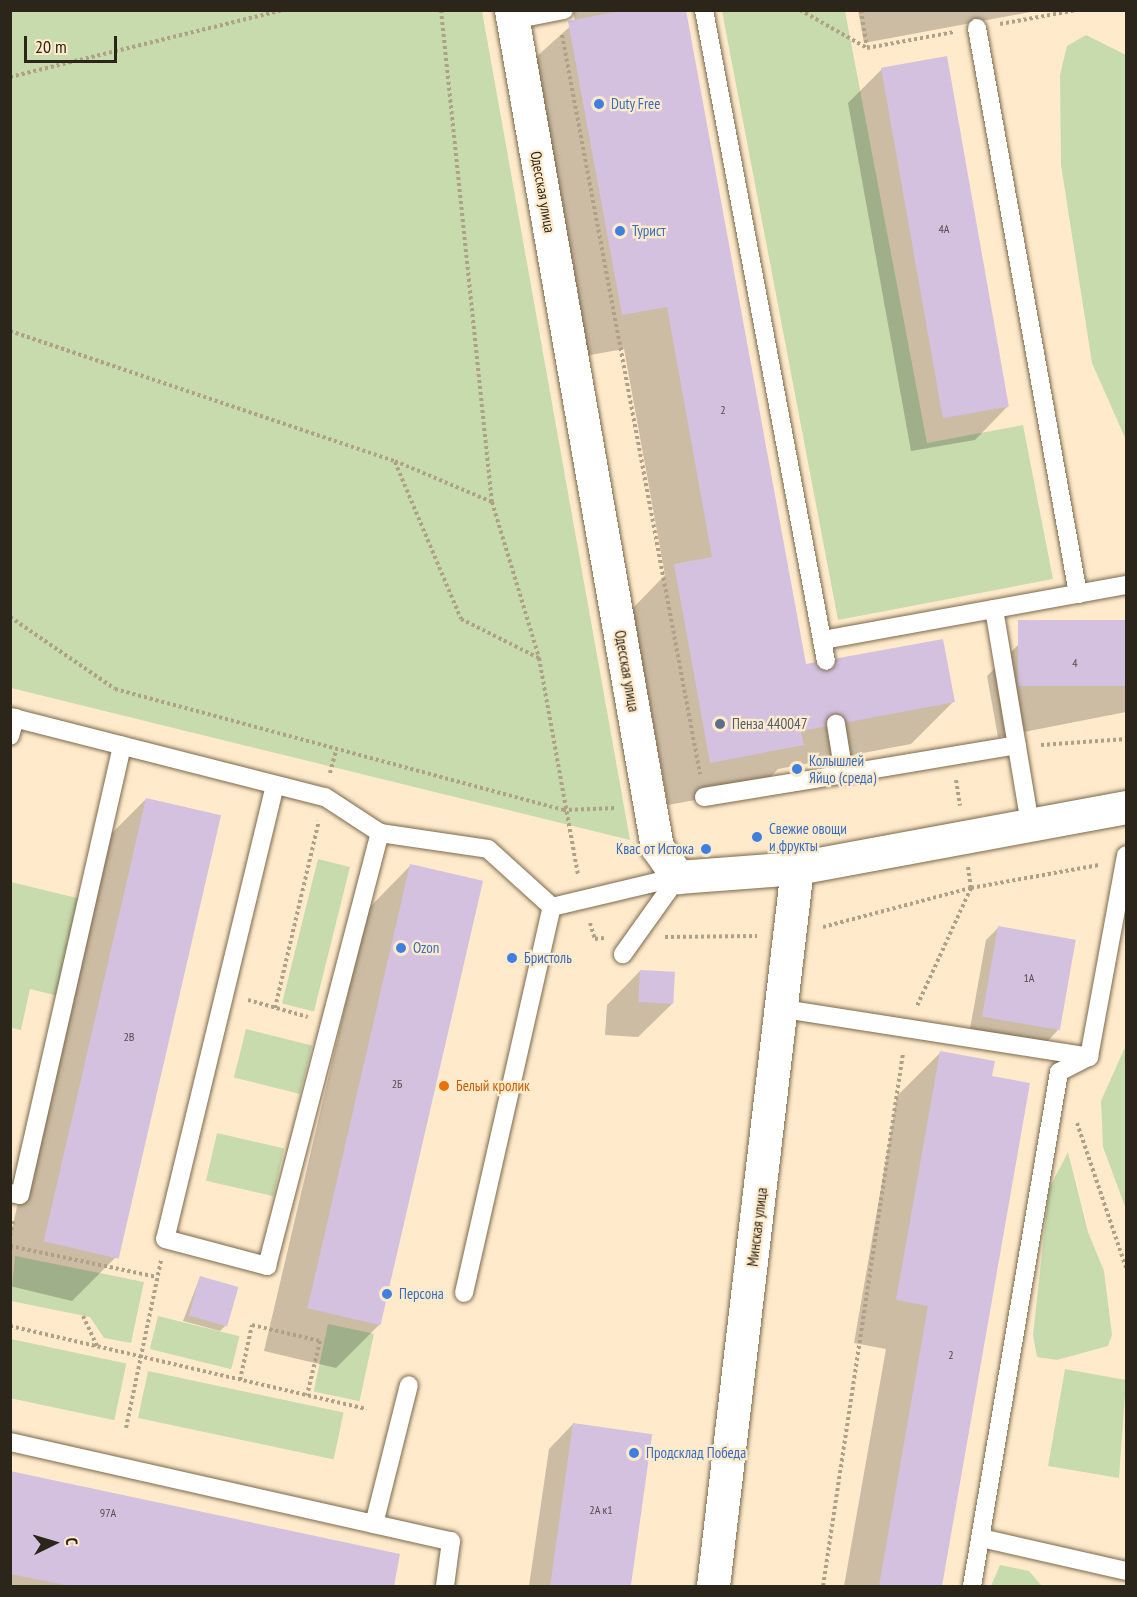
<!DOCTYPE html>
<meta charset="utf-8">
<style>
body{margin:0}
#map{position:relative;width:1137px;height:1597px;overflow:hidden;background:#ffebcc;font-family:"PT Sans Narrow",sans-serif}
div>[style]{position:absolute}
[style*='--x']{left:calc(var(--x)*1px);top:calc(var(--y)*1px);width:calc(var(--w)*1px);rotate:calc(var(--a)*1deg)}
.green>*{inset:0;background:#c7dbad;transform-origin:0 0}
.shadow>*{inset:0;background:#0003}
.building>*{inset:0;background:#d3c1df;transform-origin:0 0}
.path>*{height:4px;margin-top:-2px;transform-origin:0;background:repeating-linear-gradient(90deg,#afa088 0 3px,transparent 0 6px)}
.roads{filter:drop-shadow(0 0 2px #7a694d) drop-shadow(0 0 2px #7a694d)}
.service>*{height:18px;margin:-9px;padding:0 9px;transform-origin:9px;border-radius:9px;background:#fff}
.minor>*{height:33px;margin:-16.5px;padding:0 16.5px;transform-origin:16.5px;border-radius:16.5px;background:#fff}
.dots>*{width:16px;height:16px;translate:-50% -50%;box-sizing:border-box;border:3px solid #ffebcc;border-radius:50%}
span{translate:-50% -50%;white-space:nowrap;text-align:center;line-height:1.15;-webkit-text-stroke:4.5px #ffebcc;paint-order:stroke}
.number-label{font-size:12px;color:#564c4a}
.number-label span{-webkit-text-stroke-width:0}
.shop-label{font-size:15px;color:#366cbe}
.left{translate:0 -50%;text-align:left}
.right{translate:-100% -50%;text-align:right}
.street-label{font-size:15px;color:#2c2519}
.service-label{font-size:15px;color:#4e5e75}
.food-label{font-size:15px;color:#c56008}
.frame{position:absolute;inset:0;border:12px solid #2c2519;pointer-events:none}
.north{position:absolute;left:24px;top:1513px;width:60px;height:60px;-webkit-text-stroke:4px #ffebcc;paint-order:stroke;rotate:85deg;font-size:16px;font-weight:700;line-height:24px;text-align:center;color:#2c2519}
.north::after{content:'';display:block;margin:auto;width:21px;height:27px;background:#2c2519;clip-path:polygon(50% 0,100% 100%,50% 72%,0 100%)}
.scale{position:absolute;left:24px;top:36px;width:93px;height:27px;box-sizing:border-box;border:3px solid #2c2519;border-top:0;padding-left:8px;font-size:18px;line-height:21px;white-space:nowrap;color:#2c2519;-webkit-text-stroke:4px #ffebcc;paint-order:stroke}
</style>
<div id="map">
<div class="green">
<div style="clip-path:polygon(10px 11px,482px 11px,630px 840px,11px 688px)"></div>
<div style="clip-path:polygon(722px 11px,845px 11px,927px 443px,1023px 425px,1053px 579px,838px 620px)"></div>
<div style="clip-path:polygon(1086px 35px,1126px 55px,1126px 440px,1092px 363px,1061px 165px,1060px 75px,1067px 46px)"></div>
<div style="left:318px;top:859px;width:33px;height:149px;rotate:14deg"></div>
<div style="clip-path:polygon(11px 882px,81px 899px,58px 996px,30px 989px,21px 1030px,11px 1028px)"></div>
<div style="left:246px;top:1029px;width:68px;height:50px;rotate:14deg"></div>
<div style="clip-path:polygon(1126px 1045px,1126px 1209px,1103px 1147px,1101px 1101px)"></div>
<div style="left:217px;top:1133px;width:69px;height:49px;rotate:13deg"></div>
<div style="clip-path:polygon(1068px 1152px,1088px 1232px,1104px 1271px,1112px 1335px,1108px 1346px,1057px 1360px,1037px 1357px,1033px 1335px,1049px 1189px)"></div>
<div style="clip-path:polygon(15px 1256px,144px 1282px,131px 1343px,104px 1338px,90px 1317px,11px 1301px)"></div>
<div style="left:158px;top:1316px;width:84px;height:34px;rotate:14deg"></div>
<div style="left:328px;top:1324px;width:47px;height:69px;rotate:12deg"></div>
<div style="left:11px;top:1339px;width:118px;height:58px;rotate:12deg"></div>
<div style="clip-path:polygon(1065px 1369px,1126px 1380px,1119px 1478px,1048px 1466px)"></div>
<div style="left:148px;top:1371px;width:200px;height:48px;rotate:12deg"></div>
<div style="clip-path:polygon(1000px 1565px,1029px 1571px,1042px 1586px,991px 1586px)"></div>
</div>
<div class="shadow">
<div style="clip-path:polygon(573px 10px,684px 10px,805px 666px,953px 702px,911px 744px,778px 769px,760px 788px,668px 805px,632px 609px,665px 575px,624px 349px,579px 357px,526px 66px,575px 22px)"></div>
<div style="clip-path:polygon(858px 10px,1041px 10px,864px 43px)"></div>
<div style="clip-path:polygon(882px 69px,1008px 406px,975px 440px,911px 451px,848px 103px)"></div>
<div style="clip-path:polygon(1126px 622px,1126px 712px,998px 737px,987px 676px,1021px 642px)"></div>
<div style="clip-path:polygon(146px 799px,115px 1258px,72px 1301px,10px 1286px,10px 1237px,103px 842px)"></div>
<div style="clip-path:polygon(410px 866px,379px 1325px,336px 1368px,264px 1351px,368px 909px)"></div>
<div style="clip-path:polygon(998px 928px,1058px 1030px,1046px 1043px,970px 1029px,986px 940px)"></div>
<div style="clip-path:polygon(640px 971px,672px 1004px,638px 1037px,605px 1035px,607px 1005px)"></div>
<div style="clip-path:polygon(940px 1053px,990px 1078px,1029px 1084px,941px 1586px,844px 1586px,886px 1349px,854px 1343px,897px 1096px)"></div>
<div style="clip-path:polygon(200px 1277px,226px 1325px,220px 1331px,183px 1321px)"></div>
<div style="clip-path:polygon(573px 1424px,651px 1436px,629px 1586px,529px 1586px,549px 1449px)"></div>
<div style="clip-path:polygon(10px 1472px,399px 1556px,392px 1586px,10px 1586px)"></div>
</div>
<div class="building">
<div style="clip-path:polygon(626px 10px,686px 10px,806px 664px,943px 639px,955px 702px,801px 731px,804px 745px,710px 763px,674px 564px,712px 557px,667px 307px,622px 315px,568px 21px)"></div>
<div style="left:947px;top:56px;width:356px;height:67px;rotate:80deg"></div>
<div style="left:1126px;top:620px;width:66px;height:108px;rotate:90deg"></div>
<div style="left:146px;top:798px;width:77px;height:455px;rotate:13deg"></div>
<div style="left:410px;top:864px;width:75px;height:456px;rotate:13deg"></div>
<div style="left:998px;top:926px;width:79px;height:92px;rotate:10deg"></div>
<div style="left:640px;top:970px;width:35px;height:32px;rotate:3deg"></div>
<div style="clip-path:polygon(940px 1051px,995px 1061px,992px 1076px,1030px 1083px,942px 1586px,879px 1586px,928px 1306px,896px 1300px)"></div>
<div style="left:200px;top:1276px;width:40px;height:41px;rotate:16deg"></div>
<div style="left:573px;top:1423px;width:80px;height:165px;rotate:8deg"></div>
<div style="clip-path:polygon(10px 1471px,400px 1554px,394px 1586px,70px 1586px,10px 1574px)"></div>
</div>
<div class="path">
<div style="--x:441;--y:10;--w:495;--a:84.1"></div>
<div style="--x:492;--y:502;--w:163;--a:73.2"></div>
<div style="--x:539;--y:658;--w:220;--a:79.8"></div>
<div style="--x:800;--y:10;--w:77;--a:29.6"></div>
<div style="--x:867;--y:48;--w:88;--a:-10.4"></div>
<div style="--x:861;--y:10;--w:37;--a:81"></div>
<div style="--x:1000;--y:24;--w:78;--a:-10.3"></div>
<div style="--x:562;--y:35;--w:752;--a:79.42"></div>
<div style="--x:10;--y:77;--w:281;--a:-13.8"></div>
<div style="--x:10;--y:331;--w:406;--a:18.7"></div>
<div style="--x:395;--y:461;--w:105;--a:22.9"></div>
<div style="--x:395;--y:462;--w:170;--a:67.2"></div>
<div style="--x:461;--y:619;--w:87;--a:26.6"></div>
<div style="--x:10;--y:617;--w:127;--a:34.4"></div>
<div style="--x:115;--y:689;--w:464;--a:15.1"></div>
<div style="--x:563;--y:810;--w:54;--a:-2.1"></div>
<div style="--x:1041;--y:745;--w:85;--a:-4"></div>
<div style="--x:330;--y:773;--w:23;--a:-75"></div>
<div style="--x:956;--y:780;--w:26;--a:81"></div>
<div style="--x:968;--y:867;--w:21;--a:82"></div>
<div style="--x:971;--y:888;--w:130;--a:-10.2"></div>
<div style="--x:590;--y:923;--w:17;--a:73"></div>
<div style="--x:595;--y:939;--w:9;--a:-6"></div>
<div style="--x:823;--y:927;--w:153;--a:-14.8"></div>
<div style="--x:971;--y:888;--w:130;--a:114.6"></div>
<div style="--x:665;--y:937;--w:92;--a:-0.6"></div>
<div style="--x:248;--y:1000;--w:62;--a:15.8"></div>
<div style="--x:275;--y:1008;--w:192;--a:-76.8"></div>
<div style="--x:1077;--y:1123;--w:153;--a:71.3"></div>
<div style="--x:10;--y:1236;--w:17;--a:-77"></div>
<div style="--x:10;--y:1246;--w:150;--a:11.9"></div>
<div style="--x:83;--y:1316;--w:33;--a:65"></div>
<div style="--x:10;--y:1326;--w:366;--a:13.1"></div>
<div style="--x:240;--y:1380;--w:56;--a:-77.7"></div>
<div style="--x:252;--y:1325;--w:70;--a:13.2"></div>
<div style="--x:320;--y:1341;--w:56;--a:103.5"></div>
<div style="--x:126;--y:1428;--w:171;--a:-78.2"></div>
<div style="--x:823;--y:1586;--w:539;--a:-81.46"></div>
</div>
<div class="roads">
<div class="service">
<div style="--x:704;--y:10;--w:662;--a:79.39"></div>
<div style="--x:513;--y:20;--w:52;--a:-11.1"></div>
<div style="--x:977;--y:28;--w:575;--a:79.88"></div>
<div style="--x:994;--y:609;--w:218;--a:80.5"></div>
<div style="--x:823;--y:640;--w:308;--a:-10.3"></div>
<div style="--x:10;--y:717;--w:325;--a:14.3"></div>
<div style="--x:325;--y:797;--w:66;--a:33.2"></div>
<div style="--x:10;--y:736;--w:19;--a:-74"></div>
<div style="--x:844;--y:774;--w:175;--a:-9.5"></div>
<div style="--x:275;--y:785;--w:467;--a:103.6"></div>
<div style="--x:165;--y:1239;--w:106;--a:14.8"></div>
<div style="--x:267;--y:1266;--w:448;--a:-75.4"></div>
<div style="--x:380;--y:833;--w:109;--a:8.4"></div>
<div style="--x:488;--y:849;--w:86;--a:42.2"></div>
<div style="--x:552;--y:907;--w:130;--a:-13.4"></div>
<div style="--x:678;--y:877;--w:95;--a:125.5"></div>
<div style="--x:704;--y:797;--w:142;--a:-9.3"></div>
<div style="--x:844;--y:774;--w:51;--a:-99.1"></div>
<div style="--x:784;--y:1009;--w:309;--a:8.9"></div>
<div style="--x:10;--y:1193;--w:10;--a:11"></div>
<div style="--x:20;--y:1195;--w:461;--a:-77.2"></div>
<div style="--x:464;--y:1293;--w:396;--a:-77.2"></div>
<div style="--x:10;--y:1442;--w:452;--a:12.7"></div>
<div style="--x:451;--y:1541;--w:45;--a:97.6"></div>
<div style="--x:374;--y:1524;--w:143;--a:-75.9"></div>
<div style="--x:981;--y:1538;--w:149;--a:12.8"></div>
<div style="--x:972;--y:1586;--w:521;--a:-80.39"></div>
<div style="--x:1059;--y:1072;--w:34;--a:-27"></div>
<div style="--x:1089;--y:1057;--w:205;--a:-79.6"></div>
</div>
<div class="minor">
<div style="--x:511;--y:10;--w:850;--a:80.11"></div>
<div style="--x:657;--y:847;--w:37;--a:55"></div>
<div style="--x:678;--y:877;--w:119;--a:-4.3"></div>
<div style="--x:797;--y:868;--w:335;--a:-10.5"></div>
<div style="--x:713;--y:1586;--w:723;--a:-83.33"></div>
</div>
</div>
<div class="dots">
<div style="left:599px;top:104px;background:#3f7fe0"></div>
<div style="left:620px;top:231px;background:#3f7fe0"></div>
<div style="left:720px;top:724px;background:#5c6f8a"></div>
<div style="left:797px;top:769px;background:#3f7fe0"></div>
<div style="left:757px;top:837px;background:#3f7fe0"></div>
<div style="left:706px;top:849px;background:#3f7fe0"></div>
<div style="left:401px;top:948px;background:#3f7fe0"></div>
<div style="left:512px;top:958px;background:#3f7fe0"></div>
<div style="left:444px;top:1086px;background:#e8710a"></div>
<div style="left:387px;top:1294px;background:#3f7fe0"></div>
<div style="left:634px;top:1453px;background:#3f7fe0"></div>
</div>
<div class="number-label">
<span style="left:944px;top:229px">4А</span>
<span style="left:723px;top:410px">2</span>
<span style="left:1075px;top:663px">4</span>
<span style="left:1029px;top:978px">1А</span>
<span style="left:129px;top:1037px">2В</span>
<span style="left:397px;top:1084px">2Б</span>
<span style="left:951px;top:1355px">2</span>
<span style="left:601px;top:1510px">2А к1</span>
<span style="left:108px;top:1513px">97А</span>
</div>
<div class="shop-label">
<span class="left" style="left:611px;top:104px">Duty Free</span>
<span class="left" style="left:632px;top:231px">Турист</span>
<span class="left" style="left:809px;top:769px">Колышлей<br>Яйцо (среда)</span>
<span class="left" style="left:769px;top:837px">Свежие овощи<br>и фрукты</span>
<span class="right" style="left:694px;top:849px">Квас от Истока</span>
<span class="left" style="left:413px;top:948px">Ozon</span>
<span class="left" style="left:524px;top:958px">Бристоль</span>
<span class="left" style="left:399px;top:1294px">Персона</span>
<span class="left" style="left:646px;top:1453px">Продсклад Победа</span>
</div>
<div class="street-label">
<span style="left:543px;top:192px;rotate:80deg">Одесская улица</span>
<span style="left:627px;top:671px;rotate:80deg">Одесская улица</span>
<span style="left:757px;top:1227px;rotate:-83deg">Минская улица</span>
</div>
<div class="service-label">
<span class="left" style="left:732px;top:724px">Пенза 440047</span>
</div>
<div class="food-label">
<span class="left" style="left:456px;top:1086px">Белый кролик</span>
</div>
<div class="frame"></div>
<div class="north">С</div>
<div class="scale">20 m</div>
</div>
